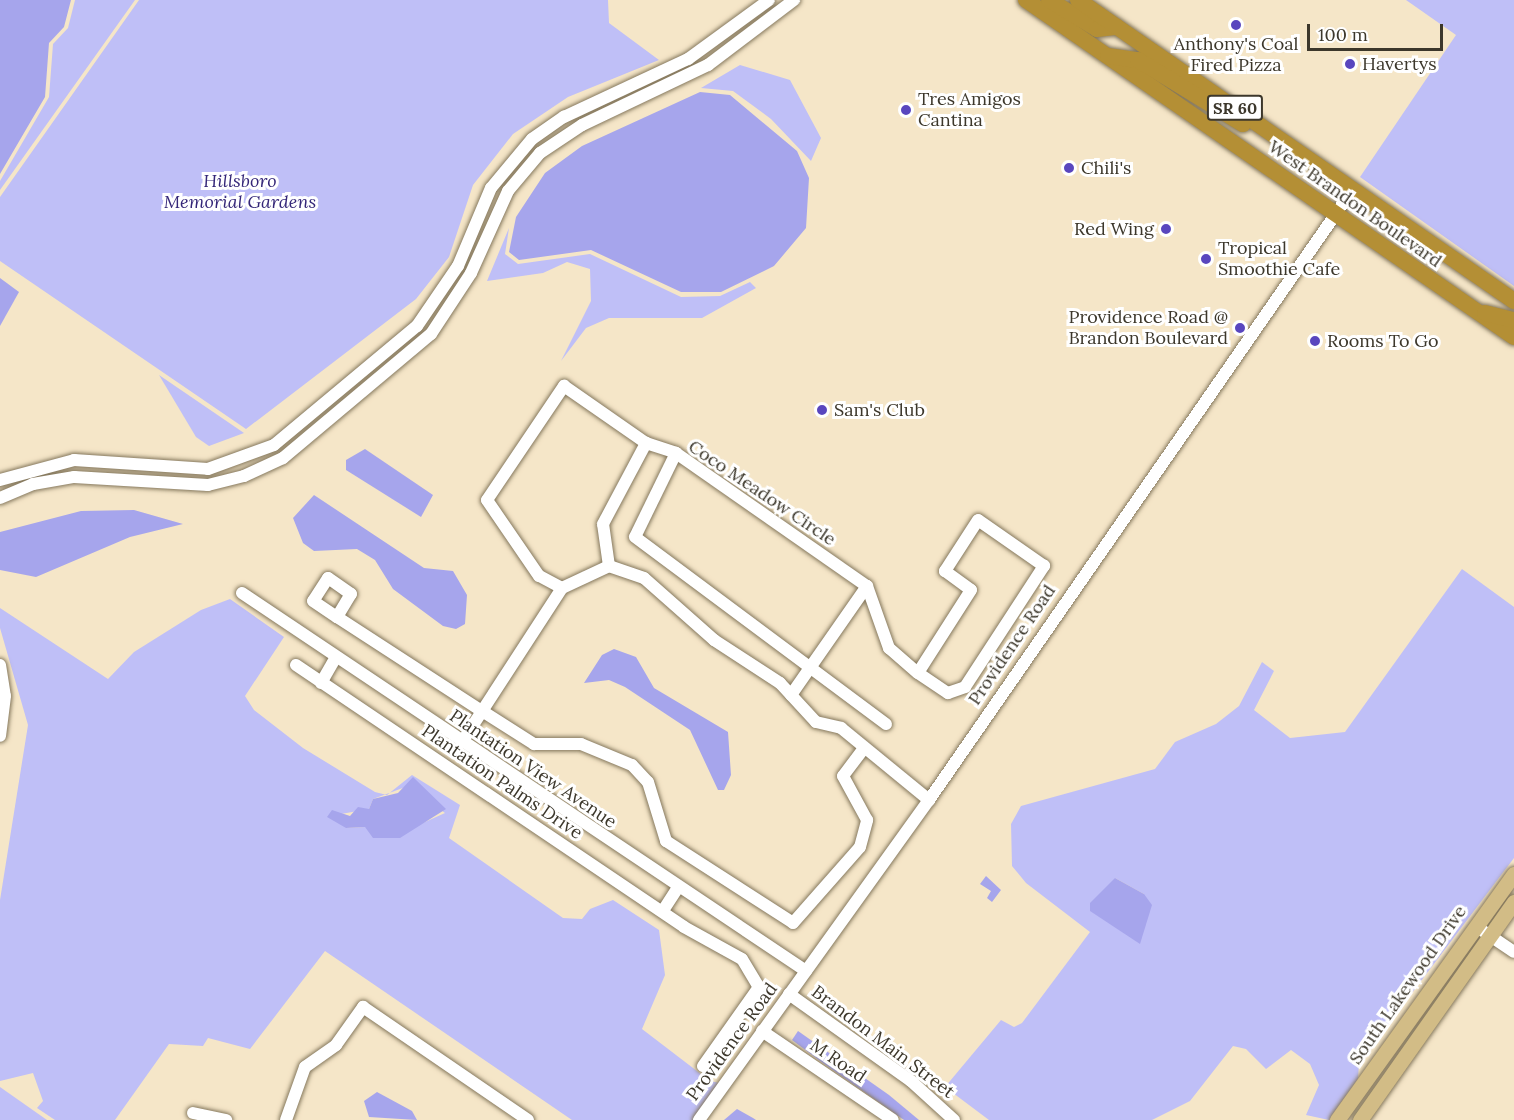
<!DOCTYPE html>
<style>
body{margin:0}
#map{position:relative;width:1514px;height:1120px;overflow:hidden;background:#f5e6c8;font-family:Lora,serif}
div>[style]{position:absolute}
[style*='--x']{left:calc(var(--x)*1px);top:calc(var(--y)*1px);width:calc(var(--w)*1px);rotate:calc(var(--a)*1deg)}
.green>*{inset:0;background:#bfbff7}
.water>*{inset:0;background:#a6a5ec}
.roads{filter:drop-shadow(0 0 2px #85785d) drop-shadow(0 0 2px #85785d)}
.minor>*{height:12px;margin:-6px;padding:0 6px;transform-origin:6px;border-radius:6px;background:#fff}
.major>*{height:15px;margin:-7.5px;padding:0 7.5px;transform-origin:7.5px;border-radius:7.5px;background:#d2bc86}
.highway>*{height:16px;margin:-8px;padding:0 8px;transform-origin:8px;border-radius:8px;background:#b48f35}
.dots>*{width:16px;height:16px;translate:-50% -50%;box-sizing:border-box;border:3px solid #fff;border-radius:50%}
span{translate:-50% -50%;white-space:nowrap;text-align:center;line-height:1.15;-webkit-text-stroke:6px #fff;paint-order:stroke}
.shield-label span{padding:2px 4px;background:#fff;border:2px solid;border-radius:4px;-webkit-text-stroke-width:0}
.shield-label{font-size:16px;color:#3c372b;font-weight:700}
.poi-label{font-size:18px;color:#3c372b}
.left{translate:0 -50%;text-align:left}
.right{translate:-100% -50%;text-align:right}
.park-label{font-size:18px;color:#342678;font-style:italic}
.street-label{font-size:18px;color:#3c372b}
.scale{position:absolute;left:1307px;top:24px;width:136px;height:27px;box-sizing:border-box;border:3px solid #3c372b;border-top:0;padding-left:8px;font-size:18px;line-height:21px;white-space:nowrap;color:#3c372b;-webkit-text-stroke:4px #fff;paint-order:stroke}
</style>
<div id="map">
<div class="green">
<div style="clip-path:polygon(75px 0,135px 0,0 190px,0 181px,49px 97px,53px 44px,68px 28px)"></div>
<div style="clip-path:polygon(139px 0,608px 0,609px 23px,659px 60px,568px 97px,513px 134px,473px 185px,449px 257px,416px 299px,246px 429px,0 261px,0 197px)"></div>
<div style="clip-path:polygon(1406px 0,1514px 0,1514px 286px,1360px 177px,1456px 35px)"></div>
<div style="clip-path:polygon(740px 65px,790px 80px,821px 138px,811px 161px,771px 119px,733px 91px,701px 88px)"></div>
<div style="clip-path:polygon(509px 228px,505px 254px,518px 264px,590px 254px,681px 297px,720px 296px,750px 282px,756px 288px,702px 318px,609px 318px,586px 328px,561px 361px,591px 301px,590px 269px,567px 262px,543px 273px,487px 281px)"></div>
<div style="clip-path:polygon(159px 375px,244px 433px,209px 446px,196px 437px)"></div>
<div style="clip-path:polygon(evenodd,1462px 569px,1514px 607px,1514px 858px,1359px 1063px,1358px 1079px,1329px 1120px,1306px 1115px,1319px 1085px,1310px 1064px,1291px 1050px,1266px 1069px,1246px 1049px,1233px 1046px,1190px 1101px,1152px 1120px,989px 1120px,945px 1087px,1001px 1020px,1014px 1027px,1022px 1023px,1090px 932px,1026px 883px,1012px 866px,1011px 824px,1021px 806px,1155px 769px,1175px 742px,1216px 724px,1239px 706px,1262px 662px,1274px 671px,1254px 710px,1290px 738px,1345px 732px,1462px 569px,1115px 878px,1144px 894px,1144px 930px,1115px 878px)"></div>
<div style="clip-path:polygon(evenodd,230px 599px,284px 637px,245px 696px,254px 710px,303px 748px,375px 792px,387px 795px,412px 775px,460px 805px,449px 838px,563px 918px,582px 919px,590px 909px,613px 900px,659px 930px,665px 975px,642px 1029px,710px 1081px,720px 1083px,693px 1120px,572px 1120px,325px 951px,250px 1049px,208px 1038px,203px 1046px,169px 1044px,115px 1120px,55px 1120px,37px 1108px,43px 1101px,33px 1073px,0 1081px,0 900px,28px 725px,0 628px,0 608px,108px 679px,134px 652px,201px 610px,230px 599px,408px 786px,445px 813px,394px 836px,365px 827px,346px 828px,341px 814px,369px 809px,373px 799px,408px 786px)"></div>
<div style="clip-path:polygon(0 1087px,47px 1120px,0 1120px)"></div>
</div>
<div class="water">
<div style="clip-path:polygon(0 0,71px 0,64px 27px,49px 43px,45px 97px,0 174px)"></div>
<div style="clip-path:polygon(700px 92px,730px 95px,797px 151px,809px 178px,806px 228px,774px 266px,721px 292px,681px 292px,591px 250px,519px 260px,509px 252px,516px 217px,545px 173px,582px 146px)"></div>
<div style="clip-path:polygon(0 278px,19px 292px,0 326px)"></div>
<div style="clip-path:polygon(365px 449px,433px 495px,421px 517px,346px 470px,346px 460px)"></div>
<div style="clip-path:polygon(314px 495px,424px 568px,453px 571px,467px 595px,465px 624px,456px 629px,443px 626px,393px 589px,375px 560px,357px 549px,314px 551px,303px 543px,293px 518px)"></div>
<div style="clip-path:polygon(134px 510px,183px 524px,130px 537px,36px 577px,0 570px,0 532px,81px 511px)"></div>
<div style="clip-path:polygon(614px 649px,636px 657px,654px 688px,728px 732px,731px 775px,724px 790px,718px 790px,690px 730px,625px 687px,609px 680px,584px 683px,602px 655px)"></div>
<div style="clip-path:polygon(413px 777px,446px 809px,400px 838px,373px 838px,365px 827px,346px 828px,327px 817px,332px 810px,350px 816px,358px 807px,369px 809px,373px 799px,398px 793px)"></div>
<div style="clip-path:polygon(986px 876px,1001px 890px,992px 902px,987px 898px,991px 891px,980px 884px)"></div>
<div style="clip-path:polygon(1115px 878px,1144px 894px,1152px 905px,1140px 944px,1090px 911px,1090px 903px)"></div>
<div style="clip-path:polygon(798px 1031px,889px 1095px,919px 1120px,904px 1120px,820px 1061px,792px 1040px)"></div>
<div style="clip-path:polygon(377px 1092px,412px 1111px,417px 1120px,369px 1117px,364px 1101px)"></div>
<div style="clip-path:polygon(737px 1109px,753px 1118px,756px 1120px,724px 1120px)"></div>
</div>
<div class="roads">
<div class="minor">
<div style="--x:676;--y:453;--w:93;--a:116"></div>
<div style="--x:635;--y:537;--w:313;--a:36.7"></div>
<div style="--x:0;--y:480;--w:77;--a:-15.1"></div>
<div style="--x:74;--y:460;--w:134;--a:3.8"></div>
<div style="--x:208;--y:469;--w:70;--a:-20"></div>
<div style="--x:274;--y:445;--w:186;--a:-39.8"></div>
<div style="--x:417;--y:326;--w:73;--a:-55.7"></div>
<div style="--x:458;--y:266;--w:85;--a:-67.1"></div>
<div style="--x:491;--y:188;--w:64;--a:-50.1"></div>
<div style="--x:532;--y:139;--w:39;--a:-35"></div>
<div style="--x:564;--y:117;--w:137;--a:-25.1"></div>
<div style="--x:688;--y:59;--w:100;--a:-36.1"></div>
<div style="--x:0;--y:498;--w:36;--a:-23"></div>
<div style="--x:33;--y:484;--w:42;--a:-9.7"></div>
<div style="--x:74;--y:477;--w:134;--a:3.4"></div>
<div style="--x:208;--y:485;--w:37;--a:-14"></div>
<div style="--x:244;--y:476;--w:43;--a:-24.8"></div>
<div style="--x:283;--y:458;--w:193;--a:-40"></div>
<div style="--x:431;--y:334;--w:73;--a:-56.7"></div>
<div style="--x:471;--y:273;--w:90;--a:-65.7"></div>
<div style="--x:508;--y:191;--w:50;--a:-49.9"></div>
<div style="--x:540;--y:153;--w:50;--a:-33.7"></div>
<div style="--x:582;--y:125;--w:140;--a:-25.5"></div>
<div style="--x:708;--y:65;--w:108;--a:-37.1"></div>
<div style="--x:609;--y:566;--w:42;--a:-98.1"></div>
<div style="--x:603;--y:524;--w:92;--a:-62"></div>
<div style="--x:562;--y:588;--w:26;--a:-152"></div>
<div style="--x:539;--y:576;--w:92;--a:-124.4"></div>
<div style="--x:487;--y:500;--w:138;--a:-56"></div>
<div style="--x:564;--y:386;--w:100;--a:34.8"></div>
<div style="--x:646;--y:443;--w:32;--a:18"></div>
<div style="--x:676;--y:453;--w:233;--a:34.9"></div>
<div style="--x:867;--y:586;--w:66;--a:70.5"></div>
<div style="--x:889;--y:648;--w:38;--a:41"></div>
<div style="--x:918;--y:673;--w:36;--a:34"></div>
<div style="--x:948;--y:693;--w:18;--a:-19"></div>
<div style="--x:965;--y:687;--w:145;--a:-56.9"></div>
<div style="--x:1044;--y:566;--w:80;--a:-145.1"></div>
<div style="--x:978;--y:520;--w:61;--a:122.9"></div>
<div style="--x:945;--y:571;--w:32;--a:36"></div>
<div style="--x:971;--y:590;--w:98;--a:122.6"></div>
<div style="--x:242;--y:593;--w:679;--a:33.83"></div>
<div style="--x:337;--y:617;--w:27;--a:-59"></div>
<div style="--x:351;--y:594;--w:28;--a:-145"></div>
<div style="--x:328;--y:578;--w:27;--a:123"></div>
<div style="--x:313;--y:601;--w:29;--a:34"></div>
<div style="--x:337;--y:617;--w:173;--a:33"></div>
<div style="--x:482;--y:711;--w:62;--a:32.4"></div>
<div style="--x:534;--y:744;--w:47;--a:0"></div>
<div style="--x:581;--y:744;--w:55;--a:22.4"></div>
<div style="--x:632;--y:765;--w:23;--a:47"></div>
<div style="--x:648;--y:782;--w:62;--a:73"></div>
<div style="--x:666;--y:841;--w:151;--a:32.8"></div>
<div style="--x:793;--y:923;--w:101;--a:-48.6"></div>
<div style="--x:860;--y:847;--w:28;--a:-75"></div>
<div style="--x:867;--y:820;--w:50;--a:-118.6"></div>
<div style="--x:843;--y:776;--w:34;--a:-53"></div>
<div style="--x:0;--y:665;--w:31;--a:81"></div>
<div style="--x:5;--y:696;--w:40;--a:97.1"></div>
<div style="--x:296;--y:665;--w:468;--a:34"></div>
<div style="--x:684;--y:927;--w:66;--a:28.9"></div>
<div style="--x:742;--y:959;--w:33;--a:59"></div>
<div style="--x:759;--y:987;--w:97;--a:125.3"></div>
<div style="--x:321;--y:683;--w:30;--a:-60"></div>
<div style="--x:791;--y:695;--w:133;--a:-55.1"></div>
<div style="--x:462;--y:742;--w:184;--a:-57"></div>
<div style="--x:562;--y:588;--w:52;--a:-25.1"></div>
<div style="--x:609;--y:566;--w:37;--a:19"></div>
<div style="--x:644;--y:578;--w:94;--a:41.5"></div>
<div style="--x:714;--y:640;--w:79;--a:33.1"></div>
<div style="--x:780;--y:683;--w:53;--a:47.3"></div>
<div style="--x:816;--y:722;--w:26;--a:13"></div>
<div style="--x:841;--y:728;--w:114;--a:39.3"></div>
<div style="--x:664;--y:909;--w:24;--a:-57"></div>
<div style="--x:1483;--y:931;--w:37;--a:34"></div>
<div style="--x:789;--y:994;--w:150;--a:35.5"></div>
<div style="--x:911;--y:1081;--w:58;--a:42.2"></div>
<div style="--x:762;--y:1031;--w:158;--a:34.2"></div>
<div style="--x:193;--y:1113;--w:34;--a:12"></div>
<div style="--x:286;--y:1120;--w:56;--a:-70.3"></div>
<div style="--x:305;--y:1067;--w:38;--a:-35"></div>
<div style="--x:336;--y:1045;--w:47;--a:-54.6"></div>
<div style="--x:363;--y:1007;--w:200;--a:34.4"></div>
<div style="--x:699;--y:1120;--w:394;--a:-54.3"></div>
<div style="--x:929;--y:800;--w:744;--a:-55.24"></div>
</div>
<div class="major">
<div style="--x:1337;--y:1120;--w:303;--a:-54.3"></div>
<div style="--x:1360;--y:1120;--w:267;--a:-54.8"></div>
</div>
<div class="highway">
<div style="--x:1026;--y:0;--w:593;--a:34.63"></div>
<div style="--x:1049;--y:0;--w:56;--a:31.1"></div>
<div style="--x:1097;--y:29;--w:20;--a:-6"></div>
<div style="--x:1078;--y:0;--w:530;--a:34.62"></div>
<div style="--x:1108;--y:56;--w:30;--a:8"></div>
<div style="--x:1138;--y:60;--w:123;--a:31.4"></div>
<div style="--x:1485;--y:313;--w:30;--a:14"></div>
</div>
</div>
<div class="dots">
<div style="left:1236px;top:25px;background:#5946be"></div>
<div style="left:1350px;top:64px;background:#5946be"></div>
<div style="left:906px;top:110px;background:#5946be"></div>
<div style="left:1069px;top:168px;background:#5946be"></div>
<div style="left:1166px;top:229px;background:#5946be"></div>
<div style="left:1206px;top:259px;background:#5946be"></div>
<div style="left:1240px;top:328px;background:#5946be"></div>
<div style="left:1315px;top:341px;background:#5946be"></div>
<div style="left:822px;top:410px;background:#5946be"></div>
</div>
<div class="shield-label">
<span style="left:1235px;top:108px">SR 60</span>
</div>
<div class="poi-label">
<span style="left:1236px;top:55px">Anthony's Coal<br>Fired Pizza</span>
<span class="left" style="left:1362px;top:64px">Havertys</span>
<span class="left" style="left:918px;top:110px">Tres Amigos<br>Cantina</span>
<span class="left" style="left:1081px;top:168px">Chili's</span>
<span class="right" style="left:1154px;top:229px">Red Wing</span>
<span class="left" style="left:1218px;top:259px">Tropical<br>Smoothie Cafe</span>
<span class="right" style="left:1228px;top:328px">Providence Road @<br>Brandon Boulevard</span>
<span class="left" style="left:1327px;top:341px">Rooms To Go</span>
<span class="left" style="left:834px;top:410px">Sam's Club</span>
</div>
<div class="park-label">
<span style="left:240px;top:192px">Hillsboro<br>Memorial Gardens</span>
</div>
<div class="street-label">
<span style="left:1355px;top:204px;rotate:35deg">West Brandon Boulevard</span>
<span style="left:762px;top:493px;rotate:34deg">Coco Meadow Circle</span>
<span style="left:1012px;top:645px;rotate:-56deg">Providence Road</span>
<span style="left:533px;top:769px;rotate:34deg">Plantation View Avenue</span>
<span style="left:502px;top:782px;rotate:34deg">Plantation Palms Drive</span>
<span style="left:1408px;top:985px;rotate:-55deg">South Lakewood Drive</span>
<span style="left:732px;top:1042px;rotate:-54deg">Providence Road</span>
<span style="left:883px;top:1042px;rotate:37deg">Brandon Main Street</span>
<span style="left:838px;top:1061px;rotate:34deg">M Road</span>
</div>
<div class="scale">100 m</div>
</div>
